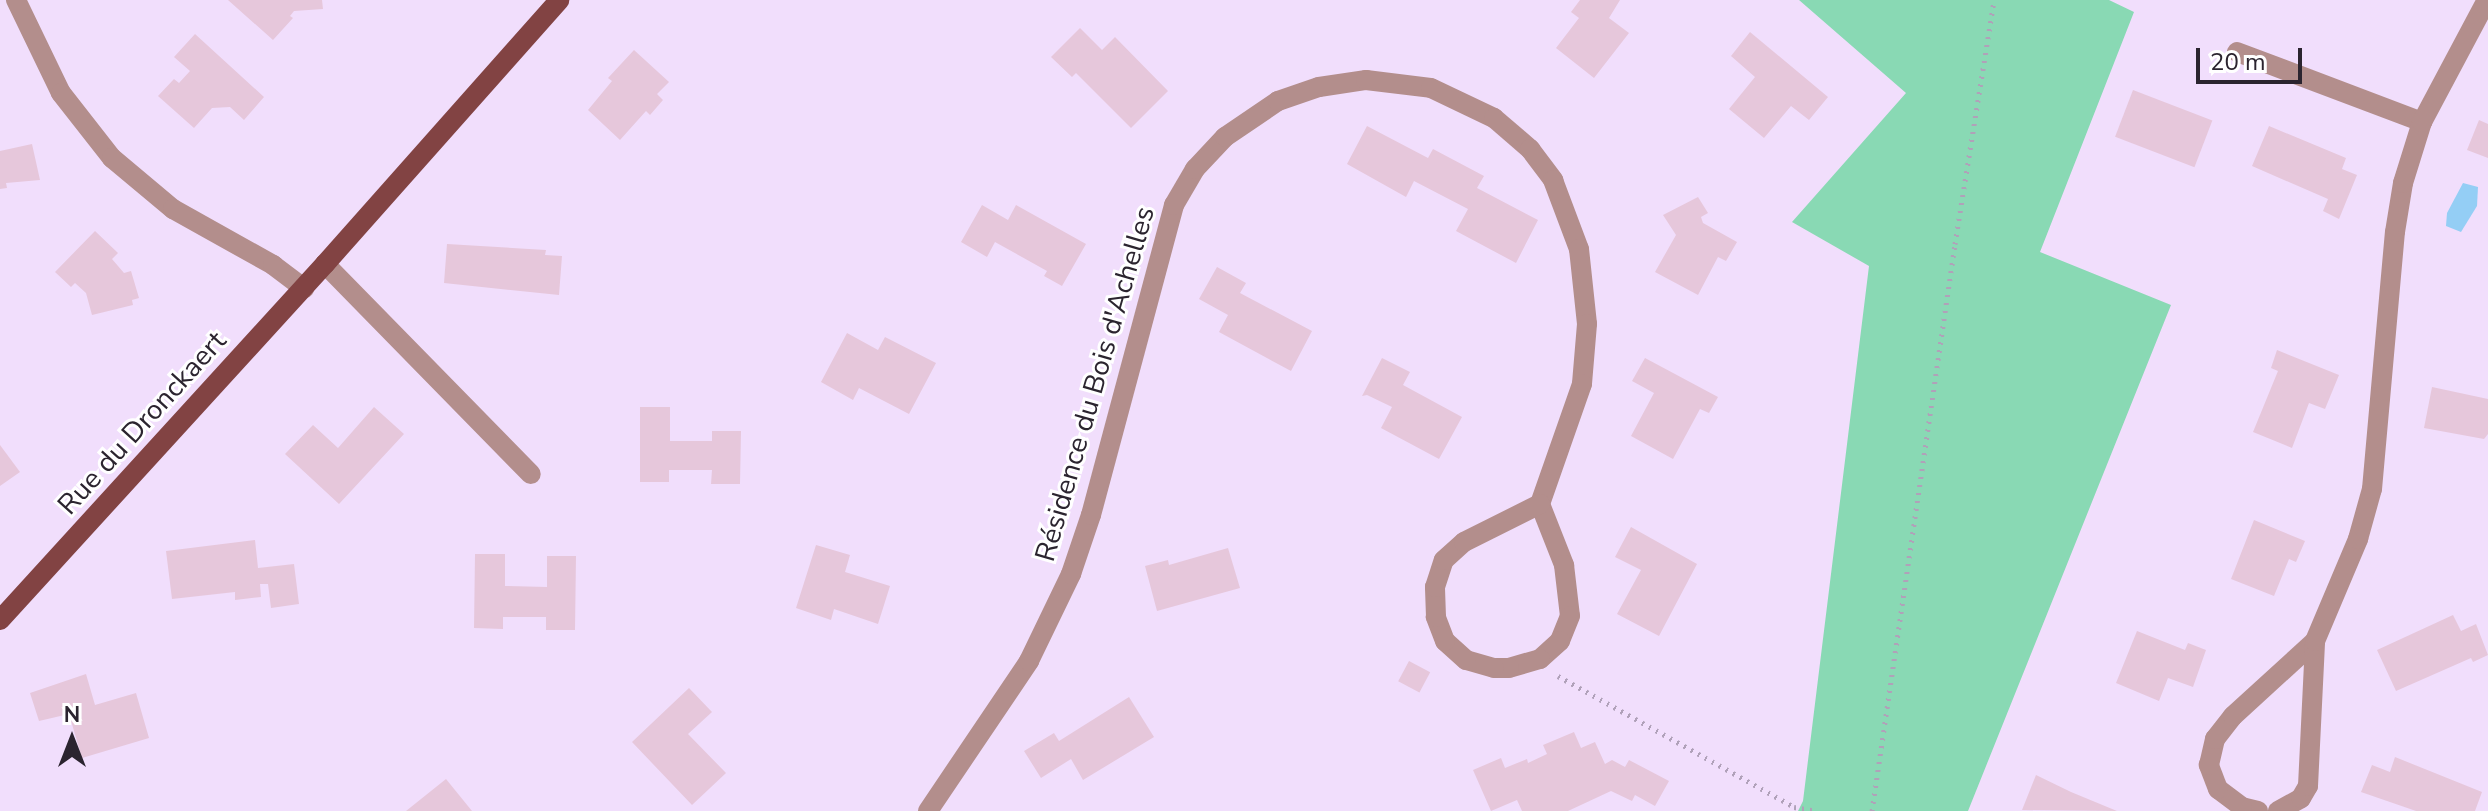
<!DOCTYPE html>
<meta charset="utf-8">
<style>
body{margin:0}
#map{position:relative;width:2488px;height:811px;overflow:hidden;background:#f1defc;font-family:"Nunito Sans",sans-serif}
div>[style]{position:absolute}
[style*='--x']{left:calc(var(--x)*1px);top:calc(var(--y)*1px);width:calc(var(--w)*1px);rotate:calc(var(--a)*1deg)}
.green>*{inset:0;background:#89d9b4}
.water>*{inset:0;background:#94cef5}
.building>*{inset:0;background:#e6c7db;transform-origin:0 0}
.path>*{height:5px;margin-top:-2.5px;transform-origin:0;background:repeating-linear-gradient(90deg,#b0a1b9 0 2px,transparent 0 8px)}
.minor>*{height:20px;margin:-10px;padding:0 10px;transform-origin:10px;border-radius:10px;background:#b38e8c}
.major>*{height:20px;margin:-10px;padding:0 10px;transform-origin:10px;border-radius:10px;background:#824343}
span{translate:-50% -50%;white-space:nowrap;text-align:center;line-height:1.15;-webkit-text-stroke:6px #fff;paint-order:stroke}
.street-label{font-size:28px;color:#2b242f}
.north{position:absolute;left:32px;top:699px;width:80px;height:80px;-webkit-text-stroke:6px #fff;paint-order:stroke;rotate:0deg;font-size:22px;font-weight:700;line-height:32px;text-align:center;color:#2b242f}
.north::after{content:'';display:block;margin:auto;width:28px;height:36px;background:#2b242f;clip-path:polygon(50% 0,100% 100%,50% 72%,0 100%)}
.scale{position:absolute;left:2196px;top:48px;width:106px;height:36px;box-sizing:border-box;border:4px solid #2b242f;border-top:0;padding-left:10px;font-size:24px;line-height:28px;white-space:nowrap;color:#2b242f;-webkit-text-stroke:6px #fff;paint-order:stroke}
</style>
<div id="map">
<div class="green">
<div style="clip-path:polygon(1799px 0,2109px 0,2134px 12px,2040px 252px,2171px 305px,1968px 811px,1798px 811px,1803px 801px,1869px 266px,1792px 222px,1906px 93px)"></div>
</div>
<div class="water">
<div style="clip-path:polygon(2463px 183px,2478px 187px,2477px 206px,2461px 232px,2446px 226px,2447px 213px)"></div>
</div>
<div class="building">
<div style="clip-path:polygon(228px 0,322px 0,323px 9px,294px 11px,290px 16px,293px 18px,273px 40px)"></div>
<div style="clip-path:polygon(1580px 0,1620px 0,1609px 18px,1629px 33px,1594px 78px,1556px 48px,1579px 18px,1571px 12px)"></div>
<div style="clip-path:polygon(1080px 28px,1102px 50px,1115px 37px,1168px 91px,1131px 128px,1076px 73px,1072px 77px,1051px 57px)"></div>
<div style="clip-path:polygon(1750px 32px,1828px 97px,1809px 120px,1791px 106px,1764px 138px,1729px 109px,1755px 77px,1731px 56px)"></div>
<div style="clip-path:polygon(195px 34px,264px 97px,244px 120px,230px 107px,212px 108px,194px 128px,158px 96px,174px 79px,179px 83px,190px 71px,174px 57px)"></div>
<div style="clip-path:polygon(634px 50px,669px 82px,657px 94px,663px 100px,650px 115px,646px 111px,620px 140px,588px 110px,612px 81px,608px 78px)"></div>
<div style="left:2133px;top:90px;width:85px;height:50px;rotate:21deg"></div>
<div style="clip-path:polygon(2479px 120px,2488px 124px,2488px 158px,2467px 150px)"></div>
<div style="clip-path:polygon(1367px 126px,1428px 158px,1433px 149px,1484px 176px,1477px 188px,1538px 220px,1516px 263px,1456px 231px,1468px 209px,1414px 181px,1406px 197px,1347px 164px)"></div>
<div style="clip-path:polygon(2269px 126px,2346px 158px,2342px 169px,2357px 175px,2339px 219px,2323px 211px,2328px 199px,2252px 166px)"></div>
<div style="clip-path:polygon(32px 144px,40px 180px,6px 183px,7px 188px,0 189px,0 151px)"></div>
<div style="clip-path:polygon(1698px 197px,1708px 213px,1701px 217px,1703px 223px,1737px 242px,1726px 261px,1718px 257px,1698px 295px,1655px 272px,1676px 235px,1663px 215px)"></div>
<div style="clip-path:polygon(982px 205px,1008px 220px,1016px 205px,1086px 244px,1062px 286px,1044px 276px,1047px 271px,995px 242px,987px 257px,961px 242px)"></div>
<div style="clip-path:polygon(95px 231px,118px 253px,112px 259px,124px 273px,131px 271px,139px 298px,132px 300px,133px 305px,92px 315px,86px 293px,75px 283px,71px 287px,55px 272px)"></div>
<div style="clip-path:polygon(447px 244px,546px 250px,545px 255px,562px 256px,559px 295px,444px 283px)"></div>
<div style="clip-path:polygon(1217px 267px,1246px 283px,1240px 293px,1312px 331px,1291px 371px,1219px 332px,1228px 315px,1199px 299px)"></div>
<div style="clip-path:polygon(847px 333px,878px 350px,885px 337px,936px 363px,909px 414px,859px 388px,853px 400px,821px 382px)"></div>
<div style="clip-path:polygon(2277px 350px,2339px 375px,2325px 409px,2309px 403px,2292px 448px,2253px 432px,2278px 371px,2271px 368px)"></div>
<div style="clip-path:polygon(1382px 358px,1410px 372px,1403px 385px,1462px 417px,1439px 459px,1381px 428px,1392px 407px,1367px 395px,1362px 396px)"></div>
<div style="clip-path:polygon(1645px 358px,1718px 397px,1709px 413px,1700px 409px,1673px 459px,1631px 436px,1654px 393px,1632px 381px)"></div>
<div style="clip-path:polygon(2432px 387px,2488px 399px,2488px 434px,2484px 439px,2424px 428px)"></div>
<div style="clip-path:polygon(374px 407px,404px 434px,339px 504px,285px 454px,313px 425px,338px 448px)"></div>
<div style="clip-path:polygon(640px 407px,670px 407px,670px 441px,712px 441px,712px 431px,741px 431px,740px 484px,711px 484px,712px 470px,669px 470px,669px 482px,640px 482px)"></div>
<div style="clip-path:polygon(0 445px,20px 472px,0 486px)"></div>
<div style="clip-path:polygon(2254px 520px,2305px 541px,2296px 562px,2289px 559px,2274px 596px,2231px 579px)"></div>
<div style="clip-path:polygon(1631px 527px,1697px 564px,1659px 636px,1617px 614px,1641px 570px,1615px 557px)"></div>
<div style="clip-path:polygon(255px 540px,258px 568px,294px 564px,299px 604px,271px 608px,268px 584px,260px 584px,261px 597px,235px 600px,235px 592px,172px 599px,166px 551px)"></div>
<div style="clip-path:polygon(816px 545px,850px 555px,845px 572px,890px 586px,878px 624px,834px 609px,831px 620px,796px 608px)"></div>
<div style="clip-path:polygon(1228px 548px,1240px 588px,1157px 611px,1145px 566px,1168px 560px,1169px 565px)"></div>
<div style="clip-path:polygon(475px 554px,505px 554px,505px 586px,547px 587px,547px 556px,576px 556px,575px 630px,546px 630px,546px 617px,503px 617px,503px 629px,474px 628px)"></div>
<div style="clip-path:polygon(2453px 615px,2461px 631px,2476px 624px,2488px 655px,2473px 662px,2471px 658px,2396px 691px,2377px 650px)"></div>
<div style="clip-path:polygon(2137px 631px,2185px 650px,2188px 643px,2206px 650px,2193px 687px,2168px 678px,2159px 701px,2116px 683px)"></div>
<div style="left:1409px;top:661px;width:24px;height:23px;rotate:28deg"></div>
<div style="clip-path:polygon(86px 674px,95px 705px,136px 693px,149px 738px,82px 758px,69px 714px,39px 721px,30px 693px)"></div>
<div style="clip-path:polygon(689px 688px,712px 712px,688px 734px,726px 773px,692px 805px,632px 742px)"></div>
<div style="clip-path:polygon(1129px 697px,1154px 737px,1083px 780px,1071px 759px,1041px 778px,1024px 751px,1054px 733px,1059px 741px)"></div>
<div style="clip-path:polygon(1574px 732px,1581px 748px,1595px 742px,1605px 764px,1612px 760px,1625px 767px,1629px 760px,1669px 781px,1655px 806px,1635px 795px,1632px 801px,1611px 791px,1568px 811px,1522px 811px,1517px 800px,1491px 811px,1473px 770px,1501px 758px,1505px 768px,1527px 759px,1528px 763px,1547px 754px,1543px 745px)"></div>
<div style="clip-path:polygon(2395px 757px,2482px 792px,2475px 811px,2416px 811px,2361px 792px,2372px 765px,2390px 772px)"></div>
<div style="clip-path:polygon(2036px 775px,2071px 792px,2117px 811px,2022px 810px)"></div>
<div style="clip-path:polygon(446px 779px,472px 811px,406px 811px)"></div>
</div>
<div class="path">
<div style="--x:1558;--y:676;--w:270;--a:29"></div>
<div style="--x:1794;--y:807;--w:22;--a:10"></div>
<div style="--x:1872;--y:811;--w:573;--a:-81.67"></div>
<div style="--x:1955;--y:244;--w:247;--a:-80.9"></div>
</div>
<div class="minor">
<div style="--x:16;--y:0;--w:103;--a:64.2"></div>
<div style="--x:61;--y:93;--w:83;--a:51.9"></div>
<div style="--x:112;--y:158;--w:80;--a:39.9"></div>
<div style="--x:173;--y:209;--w:115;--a:29.2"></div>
<div style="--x:273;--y:265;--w:39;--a:37"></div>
<div style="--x:2237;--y:52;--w:198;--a:20.7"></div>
<div style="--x:325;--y:264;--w:294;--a:45.6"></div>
<div style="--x:928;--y:811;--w:181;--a:-56"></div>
<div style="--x:1029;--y:661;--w:97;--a:-64.2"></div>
<div style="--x:1071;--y:574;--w:62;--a:-71.3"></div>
<div style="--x:1091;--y:515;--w:321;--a:-75"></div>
<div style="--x:1174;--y:205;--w:42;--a:-59.7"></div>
<div style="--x:1195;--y:169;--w:44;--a:-46.8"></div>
<div style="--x:1225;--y:137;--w:64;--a:-34.2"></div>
<div style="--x:1278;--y:101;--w:43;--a:-18.9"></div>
<div style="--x:1319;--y:87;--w:48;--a:-8.5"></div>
<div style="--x:1366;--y:80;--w:65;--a:7"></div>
<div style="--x:1431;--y:88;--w:70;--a:25.5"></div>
<div style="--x:1494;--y:118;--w:48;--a:40.7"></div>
<div style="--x:1530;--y:149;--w:39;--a:53"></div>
<div style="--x:1553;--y:180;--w:74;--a:69.4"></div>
<div style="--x:1579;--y:249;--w:75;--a:83.9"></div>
<div style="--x:1587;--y:324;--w:60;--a:94.8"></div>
<div style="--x:1582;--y:384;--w:127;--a:109.3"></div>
<div style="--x:1540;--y:504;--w:66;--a:68.5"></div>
<div style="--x:1564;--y:565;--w:51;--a:83.3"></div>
<div style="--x:1570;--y:616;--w:27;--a:112"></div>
<div style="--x:1560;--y:641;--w:27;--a:138"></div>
<div style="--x:1540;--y:659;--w:32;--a:164"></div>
<div style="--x:1509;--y:668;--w:15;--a:180"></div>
<div style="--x:1494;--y:668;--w:29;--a:-164"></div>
<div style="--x:1466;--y:660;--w:28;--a:-138"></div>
<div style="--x:1445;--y:641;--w:26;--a:-111"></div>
<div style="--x:1436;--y:617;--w:30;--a:-92"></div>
<div style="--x:1435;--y:587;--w:28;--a:-72"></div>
<div style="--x:1444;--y:560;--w:27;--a:-42"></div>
<div style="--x:1464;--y:542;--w:85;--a:-26.6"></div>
<div style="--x:2258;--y:811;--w:16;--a:-166"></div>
<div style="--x:2242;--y:807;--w:30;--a:-143"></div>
<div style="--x:2218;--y:789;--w:26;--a:-111"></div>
<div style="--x:2209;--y:765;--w:27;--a:-77"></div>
<div style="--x:2215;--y:739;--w:29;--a:-52"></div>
<div style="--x:2233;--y:716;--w:111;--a:-42.4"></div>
<div style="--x:2278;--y:811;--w:26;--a:-29"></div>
<div style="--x:2301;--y:798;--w:14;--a:-60"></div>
<div style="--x:2308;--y:786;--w:145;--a:-87.2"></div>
<div style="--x:2315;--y:641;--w:111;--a:-67.1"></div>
<div style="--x:2358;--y:539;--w:52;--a:-74.4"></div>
<div style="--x:2372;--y:489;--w:258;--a:-84.9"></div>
<div style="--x:2395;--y:232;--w:50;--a:-80.7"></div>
<div style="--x:2403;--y:183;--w:64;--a:-72.7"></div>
<div style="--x:2422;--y:122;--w:138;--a:-62"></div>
</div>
<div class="major">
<div style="--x:0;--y:620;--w:482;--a:-47.6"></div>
<div style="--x:325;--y:264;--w:353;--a:-48.4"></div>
</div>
<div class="street-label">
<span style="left:1095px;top:384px;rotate:-74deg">Résidence du Bois d'Achelles</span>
<span style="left:142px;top:423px;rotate:-48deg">Rue du Dronckaert</span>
</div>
<div class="north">N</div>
<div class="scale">20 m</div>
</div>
